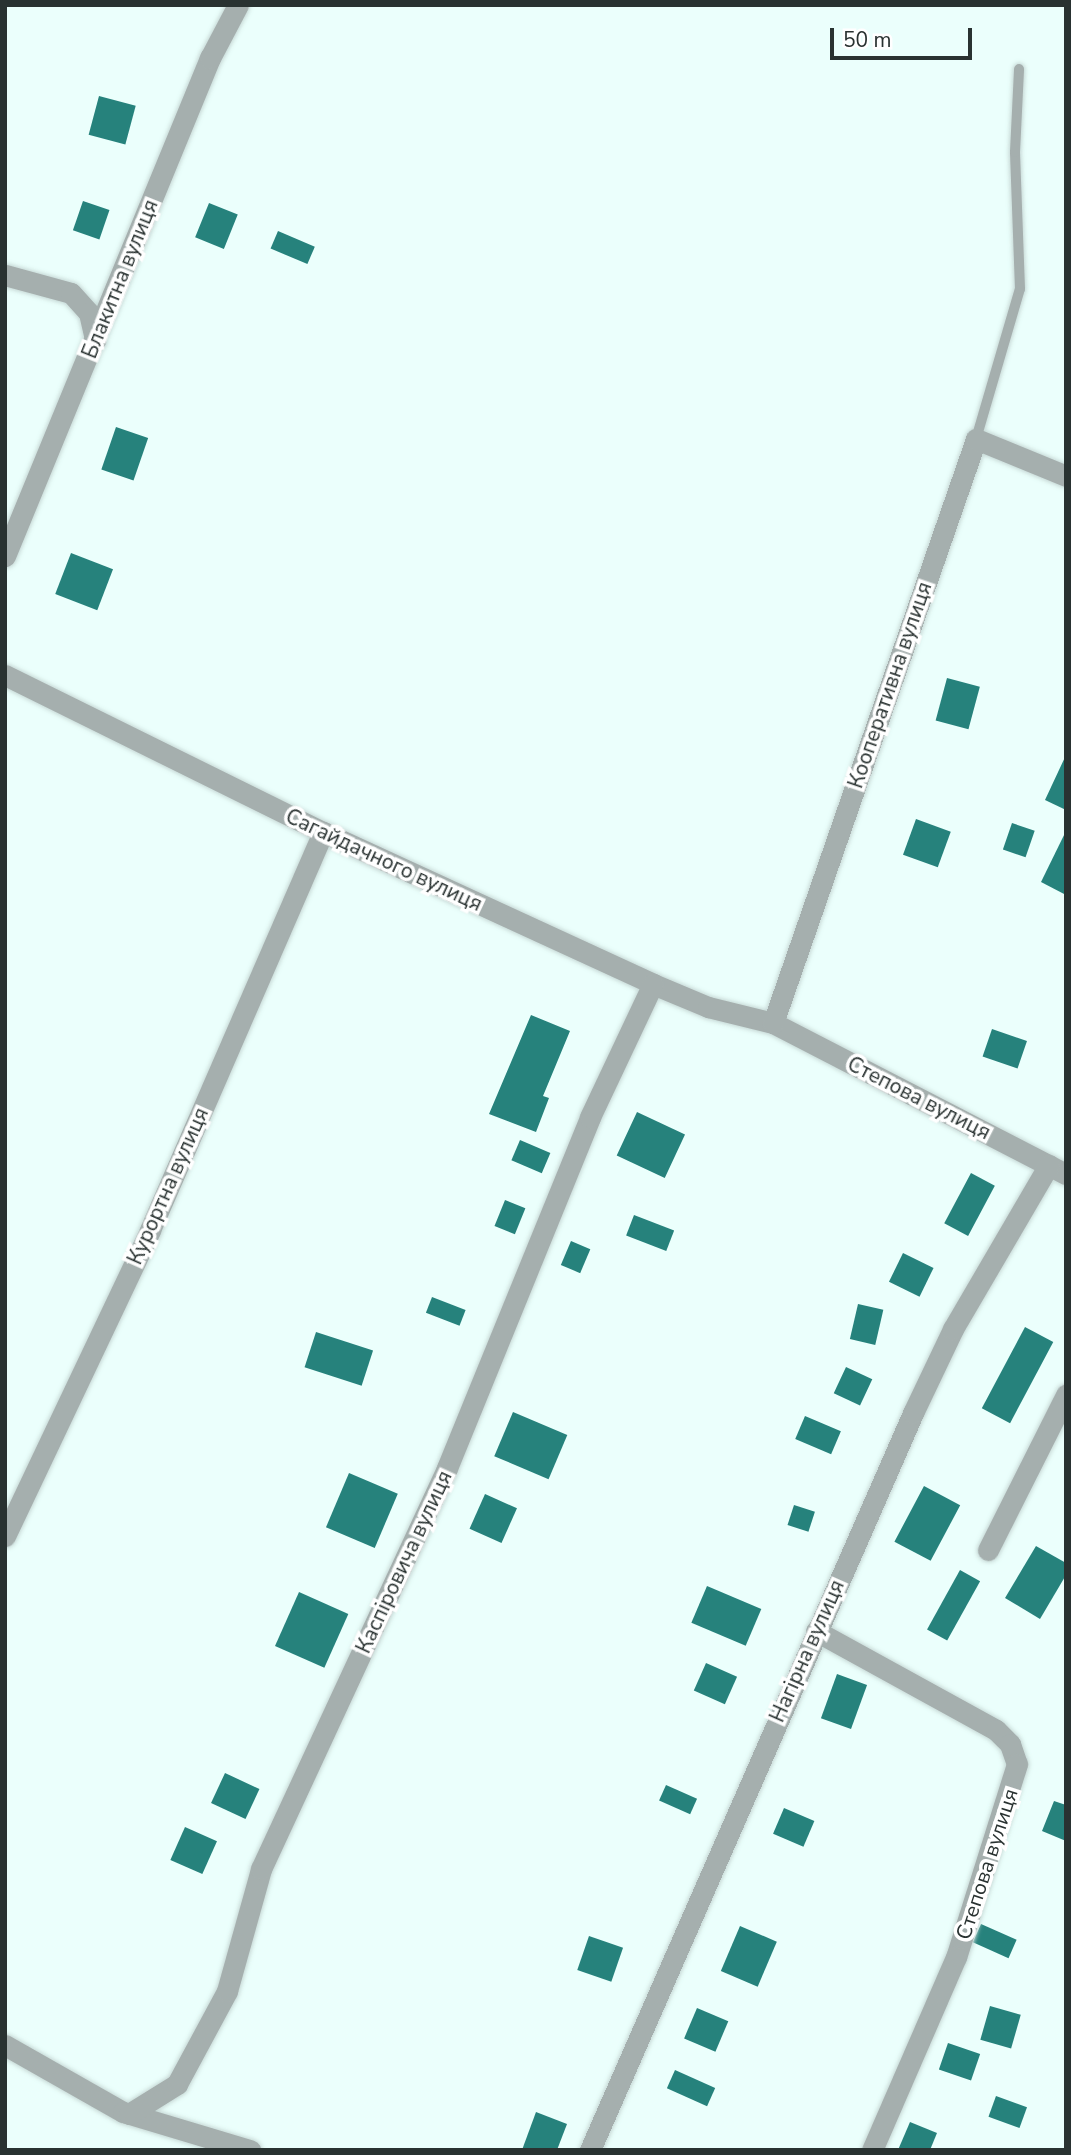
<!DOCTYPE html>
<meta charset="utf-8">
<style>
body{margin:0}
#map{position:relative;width:1071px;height:2155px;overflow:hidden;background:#ebfffc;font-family:"Nunito Sans",sans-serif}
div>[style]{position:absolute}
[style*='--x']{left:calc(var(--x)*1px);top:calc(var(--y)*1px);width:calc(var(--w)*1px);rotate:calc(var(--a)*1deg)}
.building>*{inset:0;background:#26827c;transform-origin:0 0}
.roads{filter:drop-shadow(0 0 2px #c8dad7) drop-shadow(0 0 2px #c8dad7)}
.lane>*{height:10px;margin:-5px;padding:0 5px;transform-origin:5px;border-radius:5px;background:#a5afae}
.street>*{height:21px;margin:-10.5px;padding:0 10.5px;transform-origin:10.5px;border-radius:10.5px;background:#a5afae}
span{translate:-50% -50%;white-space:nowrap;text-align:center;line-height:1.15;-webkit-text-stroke:7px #fff;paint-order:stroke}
.street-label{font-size:21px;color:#293231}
.frame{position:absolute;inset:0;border:7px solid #293231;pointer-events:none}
.scale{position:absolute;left:830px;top:28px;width:142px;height:32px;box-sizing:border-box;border:4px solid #293231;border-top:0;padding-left:9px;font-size:21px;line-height:24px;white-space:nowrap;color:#293231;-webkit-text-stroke:5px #fff;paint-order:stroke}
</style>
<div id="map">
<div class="building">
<div style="left:99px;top:96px;width:38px;height:40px;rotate:15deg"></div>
<div style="left:83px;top:201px;width:28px;height:31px;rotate:19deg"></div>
<div style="left:209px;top:203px;width:31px;height:37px;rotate:22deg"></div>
<div style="left:278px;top:231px;width:40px;height:19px;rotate:23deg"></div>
<div style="left:116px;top:427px;width:34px;height:45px;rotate:19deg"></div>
<div style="left:71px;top:553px;width:45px;height:44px;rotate:21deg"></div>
<div style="left:947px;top:678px;width:34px;height:44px;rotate:15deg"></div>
<div style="clip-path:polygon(1066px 755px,1066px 810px,1045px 800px)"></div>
<div style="left:916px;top:819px;width:37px;height:38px;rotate:20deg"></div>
<div style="left:1012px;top:823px;width:24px;height:28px;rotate:19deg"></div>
<div style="clip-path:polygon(1066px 831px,1066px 895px,1041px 882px)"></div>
<div style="clip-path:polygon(531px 1015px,570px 1031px,543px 1096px,549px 1098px,536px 1132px,489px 1114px)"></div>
<div style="left:992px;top:1029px;width:37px;height:29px;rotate:19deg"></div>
<div style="left:637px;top:1112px;width:53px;height:48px;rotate:25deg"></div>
<div style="left:520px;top:1140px;width:33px;height:22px;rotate:23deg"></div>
<div style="left:971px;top:1173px;width:27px;height:57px;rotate:28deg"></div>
<div style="left:505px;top:1200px;width:22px;height:28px;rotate:22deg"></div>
<div style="left:634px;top:1215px;width:43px;height:22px;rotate:21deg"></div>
<div style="left:571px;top:1241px;width:21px;height:26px;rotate:23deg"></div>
<div style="left:903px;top:1253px;width:34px;height:32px;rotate:26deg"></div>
<div style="left:432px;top:1297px;width:36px;height:17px;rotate:21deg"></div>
<div style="left:858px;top:1304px;width:26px;height:36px;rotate:13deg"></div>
<div style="left:1025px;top:1327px;width:32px;height:92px;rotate:28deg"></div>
<div style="left:316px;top:1332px;width:60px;height:37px;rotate:18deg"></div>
<div style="left:846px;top:1367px;width:29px;height:29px;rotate:25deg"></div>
<div style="left:513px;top:1412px;width:59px;height:48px;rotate:23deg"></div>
<div style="left:805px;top:1416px;width:39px;height:25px;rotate:23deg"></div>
<div style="left:349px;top:1473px;width:53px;height:59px;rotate:23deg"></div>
<div style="left:924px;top:1486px;width:41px;height:63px;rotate:28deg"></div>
<div style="left:485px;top:1494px;width:35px;height:38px;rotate:24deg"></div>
<div style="left:794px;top:1505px;width:22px;height:21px;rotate:18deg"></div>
<div style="clip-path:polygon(1036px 1546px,1066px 1563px,1066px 1575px,1040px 1619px,1005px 1598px)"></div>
<div style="left:960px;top:1570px;width:23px;height:68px;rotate:29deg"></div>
<div style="left:707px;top:1586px;width:59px;height:40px;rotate:23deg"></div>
<div style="left:299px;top:1592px;width:54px;height:59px;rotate:24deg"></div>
<div style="left:706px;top:1663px;width:34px;height:30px;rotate:24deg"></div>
<div style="left:837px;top:1674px;width:32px;height:47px;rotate:20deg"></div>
<div style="left:225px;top:1773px;width:38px;height:33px;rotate:25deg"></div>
<div style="left:666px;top:1785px;width:34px;height:17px;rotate:24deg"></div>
<div style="clip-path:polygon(1054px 1801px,1066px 1805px,1066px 1841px,1042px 1831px)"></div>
<div style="left:784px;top:1808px;width:33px;height:28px;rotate:23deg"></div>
<div style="left:185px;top:1827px;width:35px;height:36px;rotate:24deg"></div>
<div style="left:981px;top:1924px;width:39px;height:20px;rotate:24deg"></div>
<div style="left:740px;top:1926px;width:40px;height:49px;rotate:23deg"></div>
<div style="left:589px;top:1936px;width:36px;height:36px;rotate:19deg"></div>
<div style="left:990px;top:2006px;width:32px;height:35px;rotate:16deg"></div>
<div style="left:697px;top:2008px;width:34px;height:33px;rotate:23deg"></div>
<div style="left:948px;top:2043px;width:34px;height:28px;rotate:19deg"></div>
<div style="left:675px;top:2070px;width:44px;height:20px;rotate:24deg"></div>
<div style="left:996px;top:2096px;width:33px;height:22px;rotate:20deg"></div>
<div style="clip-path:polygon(536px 2112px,567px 2124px,557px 2150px,522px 2150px)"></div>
<div style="clip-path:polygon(910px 2122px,937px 2133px,930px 2150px,898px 2150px)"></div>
</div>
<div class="roads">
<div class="lane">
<div style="--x:976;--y:439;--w:156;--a:-73.7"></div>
<div style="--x:1020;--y:289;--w:137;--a:-92.1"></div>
<div style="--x:1015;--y:152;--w:83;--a:-87.2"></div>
</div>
<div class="street">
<div style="--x:5;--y:275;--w:68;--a:15.3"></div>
<div style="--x:71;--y:293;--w:27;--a:48"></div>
<div style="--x:89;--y:313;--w:28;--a:77"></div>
<div style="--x:5;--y:556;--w:539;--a:-67.63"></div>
<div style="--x:210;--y:58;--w:60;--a:-62.2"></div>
<div style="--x:5;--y:675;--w:355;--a:26.3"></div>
<div style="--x:323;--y:832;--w:363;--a:24.7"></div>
<div style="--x:653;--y:984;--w:60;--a:22.7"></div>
<div style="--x:708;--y:1007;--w:67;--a:13.8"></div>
<div style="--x:773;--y:1023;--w:330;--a:27.3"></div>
<div style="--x:773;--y:1023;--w:618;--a:-70.83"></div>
<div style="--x:976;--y:439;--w:97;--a:22.3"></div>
<div style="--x:5;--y:1536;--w:339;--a:-64.6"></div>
<div style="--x:150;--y:1230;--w:434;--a:-66.5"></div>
<div style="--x:988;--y:1550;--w:174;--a:-63.3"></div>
<div style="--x:816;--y:1631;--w:205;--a:28.8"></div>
<div style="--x:996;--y:1730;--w:20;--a:45"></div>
<div style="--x:1010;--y:1744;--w:21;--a:71"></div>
<div style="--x:1017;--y:1764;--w:202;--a:107.5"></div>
<div style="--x:956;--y:1957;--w:210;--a:113.5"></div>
<div style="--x:5;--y:2045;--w:136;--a:29.6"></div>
<div style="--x:123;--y:2112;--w:133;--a:16.7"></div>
<div style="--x:129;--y:2114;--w:57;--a:-32"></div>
<div style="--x:177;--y:2084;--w:106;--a:-61.7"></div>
<div style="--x:227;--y:1991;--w:127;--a:-74.4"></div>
<div style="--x:261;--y:1869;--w:442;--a:-65.1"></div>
<div style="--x:447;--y:1468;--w:379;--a:-67.8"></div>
<div style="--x:590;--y:1117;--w:147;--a:-64.7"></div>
<div style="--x:590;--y:2150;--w:805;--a:-66.33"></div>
<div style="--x:913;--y:1413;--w:93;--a:-64.5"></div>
<div style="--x:953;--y:1329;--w:190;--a:-59.7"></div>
</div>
</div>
<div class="street-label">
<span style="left:120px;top:279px;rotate:-68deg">Блакитна вулиця</span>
<span style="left:890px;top:685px;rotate:-71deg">Кооперативна вулиця</span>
<span style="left:384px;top:860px;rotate:25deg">Сагайдачного вулиця</span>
<span style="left:919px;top:1098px;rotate:27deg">Степова вулиця</span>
<span style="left:168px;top:1186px;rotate:-66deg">Курортна вулиця</span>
<span style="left:404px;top:1562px;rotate:-65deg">Каспіровича вулиця</span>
<span style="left:807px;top:1651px;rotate:-66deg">Нагірна вулиця</span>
<span style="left:987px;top:1864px;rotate:-72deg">Степова вулиця</span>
</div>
<div class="frame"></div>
<div class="scale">50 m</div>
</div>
